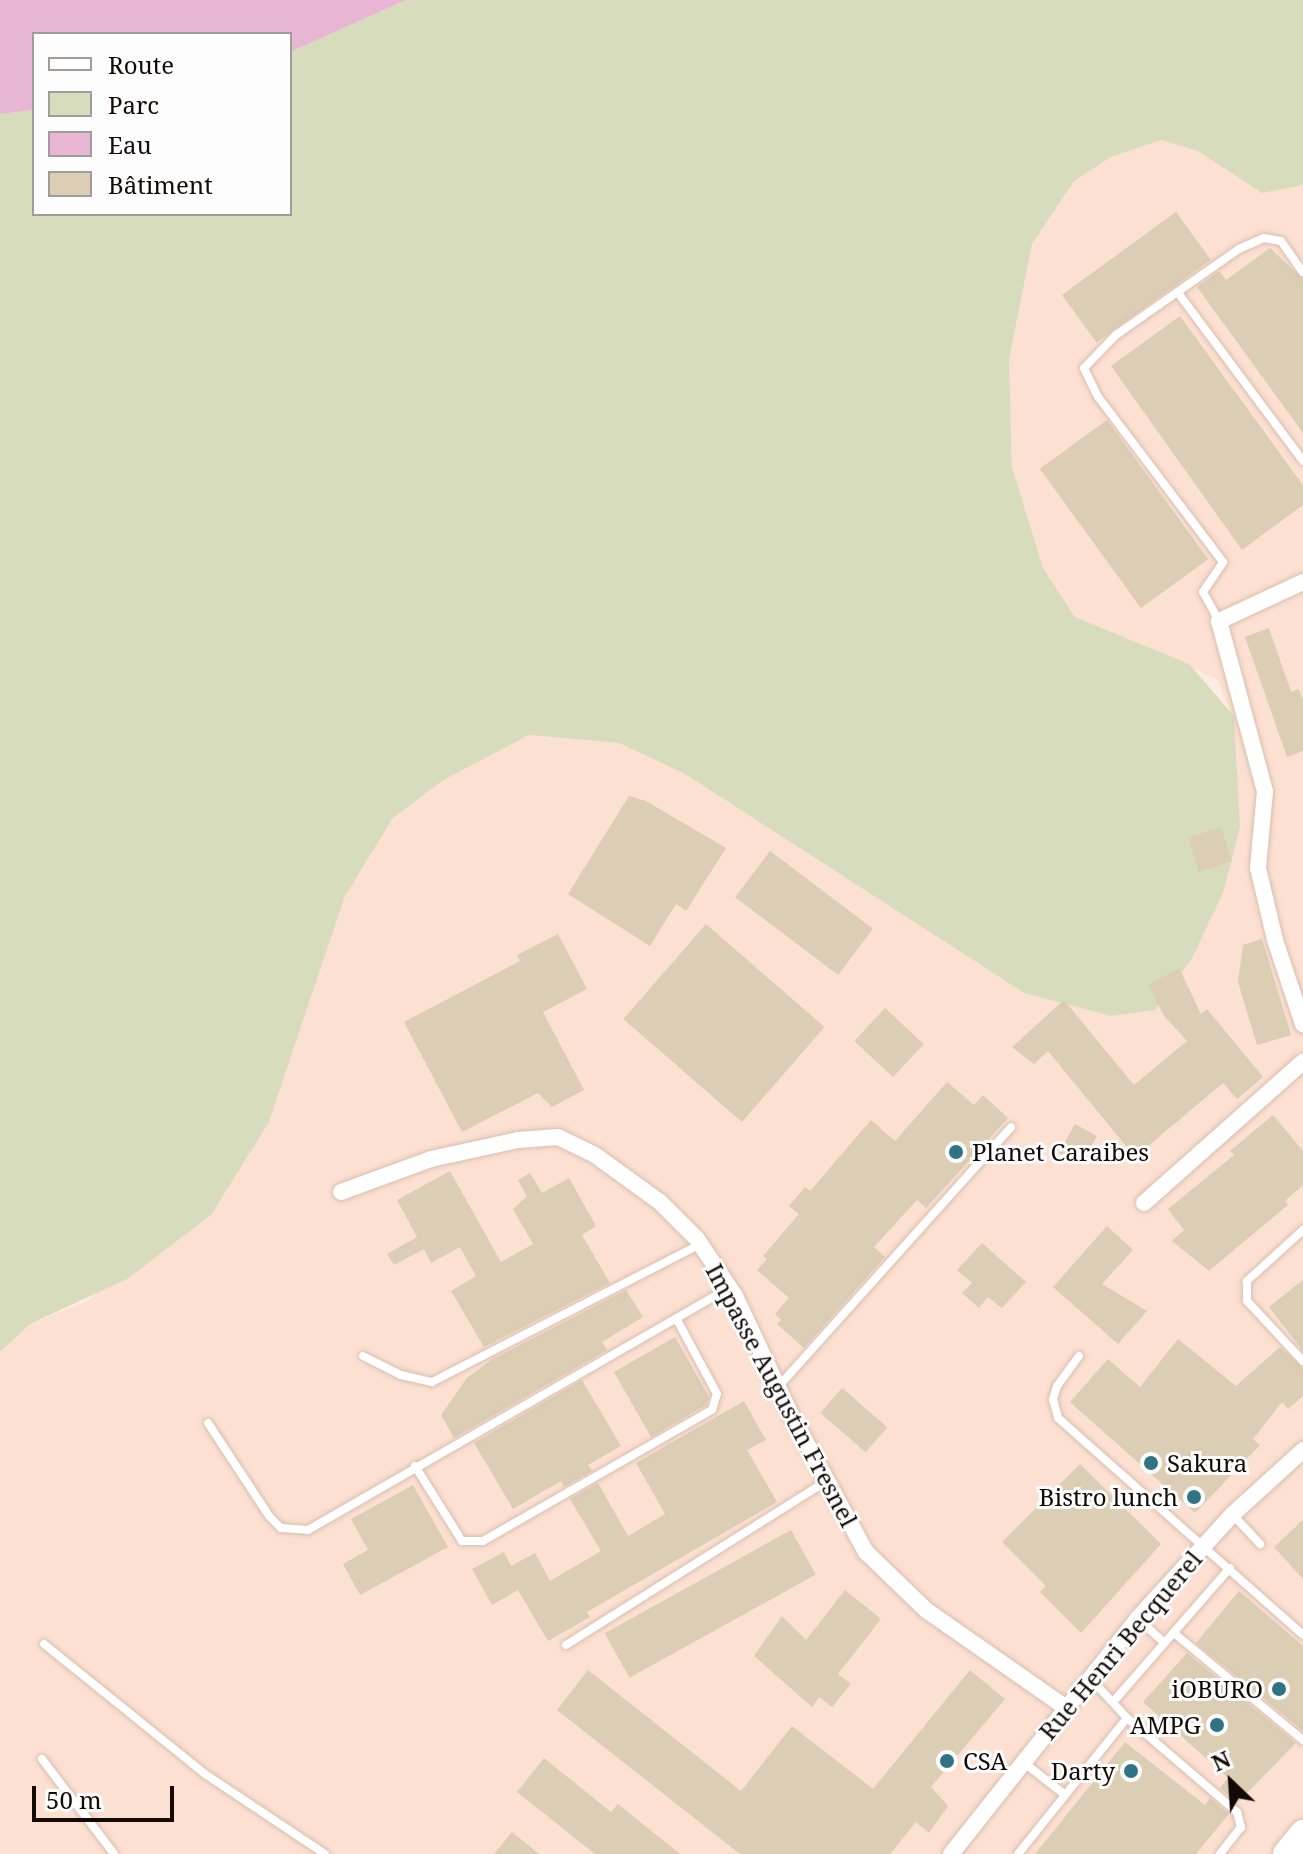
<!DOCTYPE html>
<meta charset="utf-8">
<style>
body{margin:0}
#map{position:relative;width:1303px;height:1854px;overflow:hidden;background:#fdece3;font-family:"Noto Serif",serif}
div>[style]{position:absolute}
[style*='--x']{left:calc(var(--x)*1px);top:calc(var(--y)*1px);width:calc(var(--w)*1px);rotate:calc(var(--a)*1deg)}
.built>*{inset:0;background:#fce0d1}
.green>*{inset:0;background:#d7ddbc}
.water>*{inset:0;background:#e6b6d2}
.building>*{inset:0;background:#dbceb5;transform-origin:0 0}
.roads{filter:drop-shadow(0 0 2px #d9beb0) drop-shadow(0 0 2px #d9beb0)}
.service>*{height:8px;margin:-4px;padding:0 4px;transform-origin:4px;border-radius:4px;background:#fff}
.minor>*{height:16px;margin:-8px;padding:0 8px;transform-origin:8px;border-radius:8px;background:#fff}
.primary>*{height:26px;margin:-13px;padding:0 13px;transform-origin:13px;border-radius:13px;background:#fff}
.dots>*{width:22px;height:22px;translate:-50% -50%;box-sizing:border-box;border:4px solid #fdfdfd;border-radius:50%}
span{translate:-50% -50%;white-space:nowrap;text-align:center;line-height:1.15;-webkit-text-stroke:6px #fdfdfd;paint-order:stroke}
.poi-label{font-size:24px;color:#130a06}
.left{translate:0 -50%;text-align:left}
.right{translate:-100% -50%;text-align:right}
.street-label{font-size:24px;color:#130a06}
.legend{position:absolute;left:32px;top:32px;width:260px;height:184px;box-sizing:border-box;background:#fdfdfd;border:2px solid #9f9c9a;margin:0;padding:10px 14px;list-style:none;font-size:24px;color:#130a06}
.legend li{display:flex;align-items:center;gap:16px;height:40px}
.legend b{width:40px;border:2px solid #9f9c9a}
.north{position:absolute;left:1191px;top:1742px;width:80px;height:80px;-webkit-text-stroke:6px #fdfdfd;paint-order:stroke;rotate:335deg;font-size:22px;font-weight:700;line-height:32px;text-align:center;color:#130a06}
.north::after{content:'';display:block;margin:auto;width:28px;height:36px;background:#130a06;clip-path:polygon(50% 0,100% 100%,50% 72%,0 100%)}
.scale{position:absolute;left:32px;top:1786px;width:142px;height:36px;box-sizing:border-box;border:4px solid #130a06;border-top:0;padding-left:10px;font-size:24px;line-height:28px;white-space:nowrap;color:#130a06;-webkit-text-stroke:6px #fdfdfd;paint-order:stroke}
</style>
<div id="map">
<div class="built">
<div style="clip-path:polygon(1161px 140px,1198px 151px,1228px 170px,1303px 185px,1303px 1854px,0 1854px,0 1352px,30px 1324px,88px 1301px,269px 1122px,345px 896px,393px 818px,442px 781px,529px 735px,619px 743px,685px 774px,1024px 993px,1111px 1016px,1155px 1010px,1192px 958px,1233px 716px,1217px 679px,1075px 617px,1043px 568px,1012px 467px,1009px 360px,1032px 244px,1074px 180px,1111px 157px)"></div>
</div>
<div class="green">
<div style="clip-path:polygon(406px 0,1303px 0,1303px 185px,1262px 193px,1198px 151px,1161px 140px,1111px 157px,1074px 181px,1032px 244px,1009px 360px,1012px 467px,1043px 568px,1075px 617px,1189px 664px,1234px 716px,1240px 827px,1223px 893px,1192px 958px,1155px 1010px,1111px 1016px,1024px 993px,685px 774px,619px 743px,529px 735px,442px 781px,393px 818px,345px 896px,269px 1122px,211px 1215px,127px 1279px,30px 1324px,0 1352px,0 114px,34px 110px,34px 214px,290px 214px,290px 52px)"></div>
</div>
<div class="water">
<div style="clip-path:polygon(0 0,406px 0,290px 52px,290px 34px,34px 34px,34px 110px,0 114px)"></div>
</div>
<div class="building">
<div style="left:1176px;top:212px;width:59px;height:141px;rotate:54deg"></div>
<div style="clip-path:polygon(1270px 248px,1303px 279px,1303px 433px,1197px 287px,1219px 271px,1226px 280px)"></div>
<div style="clip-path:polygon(1180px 316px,1303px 485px,1303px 505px,1242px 550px,1111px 366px)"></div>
<div style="left:1107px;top:420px;width:172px;height:83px;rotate:54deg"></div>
<div style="clip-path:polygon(1269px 628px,1291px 692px,1299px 689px,1303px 700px,1303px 751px,1287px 757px,1245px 637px)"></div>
<div style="clip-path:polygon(629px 796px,646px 801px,726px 848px,686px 911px,676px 904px,650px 946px,568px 894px)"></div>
<div style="left:1221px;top:827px;width:36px;height:35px;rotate:72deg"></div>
<div style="left:770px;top:851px;width:129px;height:58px;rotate:37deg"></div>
<div style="left:706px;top:924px;width:157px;height:126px;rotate:41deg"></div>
<div style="clip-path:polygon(558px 934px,587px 989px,543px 1012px,584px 1090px,552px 1107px,538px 1093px,462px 1132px,404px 1022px,520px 961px,517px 955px)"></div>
<div style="clip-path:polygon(1262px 939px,1291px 1035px,1257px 1045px,1238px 982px,1243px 945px)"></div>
<div style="clip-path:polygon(1179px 968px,1201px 1014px,1207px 1009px,1263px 1077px,1237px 1099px,1223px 1083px,1135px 1157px,1048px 1051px,1034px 1064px,1012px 1047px,1064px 1000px,1134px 1085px,1187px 1041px,1164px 1016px,1148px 985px)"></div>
<div style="left:885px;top:1008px;width:53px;height:45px;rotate:43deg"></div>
<div style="clip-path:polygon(947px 1082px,974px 1105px,983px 1095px,1008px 1118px,926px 1208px,917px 1200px,874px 1247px,885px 1257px,804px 1348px,777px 1324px,781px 1320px,775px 1314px,789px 1298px,757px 1270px,767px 1259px,763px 1256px,799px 1214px,789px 1206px,805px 1187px,810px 1191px,871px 1120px,895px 1141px)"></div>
<div style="clip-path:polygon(1273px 1115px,1303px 1151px,1303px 1185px,1285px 1201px,1288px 1205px,1209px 1271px,1172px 1241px,1184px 1230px,1168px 1209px,1234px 1155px,1230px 1151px)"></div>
<div style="left:1075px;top:1124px;width:25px;height:33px;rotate:29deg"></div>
<div style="clip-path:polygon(450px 1171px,501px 1262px,533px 1244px,513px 1209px,527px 1196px,518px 1180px,530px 1173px,542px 1193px,569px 1178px,596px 1226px,582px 1235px,610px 1283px,484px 1347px,451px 1291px,476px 1276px,460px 1247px,431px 1263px,424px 1249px,394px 1265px,387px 1254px,417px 1237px,397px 1200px)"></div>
<div style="clip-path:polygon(1107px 1226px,1133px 1250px,1102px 1284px,1147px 1311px,1118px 1344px,1053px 1287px)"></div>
<div style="clip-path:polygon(982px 1243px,1026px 1282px,1002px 1308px,988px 1297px,979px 1308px,962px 1293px,972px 1283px,957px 1270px)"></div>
<div style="clip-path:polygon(1303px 1280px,1303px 1351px,1269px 1307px)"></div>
<div style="clip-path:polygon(626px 1290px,643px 1317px,602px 1342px,607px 1350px,454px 1438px,441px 1415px,467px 1378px,491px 1360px)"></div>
<div style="clip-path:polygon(675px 1337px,709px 1397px,706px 1405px,651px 1437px,614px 1372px)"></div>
<div style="clip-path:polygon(1178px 1339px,1236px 1386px,1280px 1347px,1303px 1368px,1303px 1396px,1288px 1409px,1282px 1402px,1253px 1439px,1260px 1445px,1195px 1513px,1070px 1402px,1108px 1359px,1140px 1387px)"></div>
<div style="clip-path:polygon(582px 1380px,621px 1446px,588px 1465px,592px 1471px,564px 1487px,561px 1481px,513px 1509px,474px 1443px)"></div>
<div style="left:842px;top:1388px;width:60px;height:33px;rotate:41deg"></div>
<div style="clip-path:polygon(744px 1401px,766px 1440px,747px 1450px,777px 1502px,587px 1612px,590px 1617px,548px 1641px,518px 1590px,492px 1605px,472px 1569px,504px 1552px,511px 1566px,535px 1553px,550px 1581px,601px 1551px,570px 1499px,598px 1483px,628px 1536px,665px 1514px,636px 1463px)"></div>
<div style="clip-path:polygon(1080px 1464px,1161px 1544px,1081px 1633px,1040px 1592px,1046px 1586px,1002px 1542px)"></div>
<div style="clip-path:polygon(413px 1485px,448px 1547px,360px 1595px,343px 1564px,368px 1550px,351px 1519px)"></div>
<div style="clip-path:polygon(1303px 1520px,1303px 1579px,1274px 1547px)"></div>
<div style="left:791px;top:1530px;width:51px;height:213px;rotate:61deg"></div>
<div style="clip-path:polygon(845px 1590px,881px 1619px,838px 1674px,851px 1684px,832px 1707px,819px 1697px,812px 1707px,754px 1656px,782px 1616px,806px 1640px)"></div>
<div style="clip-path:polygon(1239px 1591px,1303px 1646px,1303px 1731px,1196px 1643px)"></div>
<div style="clip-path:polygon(1187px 1653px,1296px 1743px,1237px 1803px,1220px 1788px,1228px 1778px,1143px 1702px)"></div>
<div style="clip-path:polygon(588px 1670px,741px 1791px,792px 1726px,873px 1789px,970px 1670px,1005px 1699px,931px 1787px,948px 1806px,929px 1833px,916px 1822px,890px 1854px,740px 1854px,557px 1710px)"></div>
<div style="clip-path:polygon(1125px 1742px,1205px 1805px,1210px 1798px,1229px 1814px,1196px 1854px,1035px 1854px)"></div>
<div style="clip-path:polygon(544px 1758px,611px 1812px,618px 1804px,680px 1854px,595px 1854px,517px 1792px)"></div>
<div style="clip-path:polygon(512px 1832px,539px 1854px,494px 1854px)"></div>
</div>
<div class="roads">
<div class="service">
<div style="--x:1179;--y:294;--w:208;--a:53.4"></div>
<div style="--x:1219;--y:621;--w:33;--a:-119"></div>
<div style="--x:1203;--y:592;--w:36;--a:-56"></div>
<div style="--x:1223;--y:562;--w:207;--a:-127.1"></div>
<div style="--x:1098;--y:397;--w:32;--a:-116"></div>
<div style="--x:1084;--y:368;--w:46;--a:-45.9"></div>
<div style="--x:1116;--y:335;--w:150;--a:-35"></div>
<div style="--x:1239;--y:249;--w:27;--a:-24"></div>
<div style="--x:1264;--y:238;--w:17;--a:10"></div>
<div style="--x:1281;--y:241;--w:38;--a:55"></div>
<div style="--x:1303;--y:1230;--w:76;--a:137.7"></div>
<div style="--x:1247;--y:1281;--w:20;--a:90"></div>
<div style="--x:1247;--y:1301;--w:82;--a:47"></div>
<div style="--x:363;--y:1356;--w:42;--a:26.6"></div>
<div style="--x:401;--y:1375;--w:32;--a:13"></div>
<div style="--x:432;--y:1382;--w:302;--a:-27.2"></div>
<div style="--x:1079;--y:1356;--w:37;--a:126"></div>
<div style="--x:1057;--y:1386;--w:14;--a:107"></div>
<div style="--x:1053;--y:1399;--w:20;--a:75"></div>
<div style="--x:1058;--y:1418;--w:327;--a:41.5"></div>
<div style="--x:778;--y:1387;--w:349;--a:-48.1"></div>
<div style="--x:208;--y:1423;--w:111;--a:56.7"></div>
<div style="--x:269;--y:1516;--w:17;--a:45"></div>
<div style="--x:281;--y:1528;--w:27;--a:4"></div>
<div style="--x:308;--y:1530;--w:486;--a:-29.9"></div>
<div style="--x:415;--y:1466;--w:89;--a:57.9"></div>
<div style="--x:462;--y:1541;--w:21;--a:0"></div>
<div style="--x:483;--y:1541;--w:264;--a:-29.8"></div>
<div style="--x:712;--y:1410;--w:17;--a:-73"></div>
<div style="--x:717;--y:1394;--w:86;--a:-118.3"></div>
<div style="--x:1233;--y:1515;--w:40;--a:47"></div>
<div style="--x:1138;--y:1619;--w:36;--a:42"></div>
<div style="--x:1174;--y:1633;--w:168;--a:39.7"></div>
<div style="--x:44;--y:1644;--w:207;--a:38.9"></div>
<div style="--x:205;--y:1774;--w:144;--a:33.7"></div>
<div style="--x:566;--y:1645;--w:307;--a:-32.2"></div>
<div style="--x:1090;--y:1678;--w:54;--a:47.2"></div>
<div style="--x:1127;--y:1718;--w:145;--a:40.5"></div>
<div style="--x:1237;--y:1812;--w:16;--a:75"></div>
<div style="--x:1241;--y:1827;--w:34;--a:128"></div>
<div style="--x:1113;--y:1702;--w:178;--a:-48.9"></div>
<div style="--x:42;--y:1759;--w:119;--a:52.8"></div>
<div style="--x:1023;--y:1762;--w:52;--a:38"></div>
<div style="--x:1018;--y:1854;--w:174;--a:-51.3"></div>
</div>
<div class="minor">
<div style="--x:1303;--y:582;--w:93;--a:155.1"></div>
<div style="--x:1219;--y:621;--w:176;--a:74.9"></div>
<div style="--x:1265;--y:791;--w:77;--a:95.2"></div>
<div style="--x:1258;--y:868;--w:74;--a:76.7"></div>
<div style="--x:1275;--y:940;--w:89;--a:71.6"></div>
<div style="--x:341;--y:1192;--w:96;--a:-20.1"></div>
<div style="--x:431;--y:1159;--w:89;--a:-12.3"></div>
<div style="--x:518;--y:1140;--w:40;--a:-4.3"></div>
<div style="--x:558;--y:1137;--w:41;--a:25.9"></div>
<div style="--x:595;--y:1155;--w:80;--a:35.9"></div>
<div style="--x:660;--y:1202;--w:52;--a:45"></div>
<div style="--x:697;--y:1239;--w:69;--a:56.3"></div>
<div style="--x:735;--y:1296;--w:127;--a:64.8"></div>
<div style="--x:789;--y:1411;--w:161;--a:61.4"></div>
<div style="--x:866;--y:1552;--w:83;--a:44"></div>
<div style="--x:926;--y:1610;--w:169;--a:34.9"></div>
<div style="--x:1144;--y:1203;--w:213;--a:-41.6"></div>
<div style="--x:951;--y:1854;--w:301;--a:-51.6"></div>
<div style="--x:1138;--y:1618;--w:141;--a:-47.6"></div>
<div style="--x:1233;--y:1514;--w:95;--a:-42.4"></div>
</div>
<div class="primary">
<div style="--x:1286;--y:1854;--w:27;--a:-51"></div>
</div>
</div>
<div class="dots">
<div style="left:956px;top:1152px;background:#307484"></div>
<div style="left:1151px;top:1463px;background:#307484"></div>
<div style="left:1194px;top:1497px;background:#307484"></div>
<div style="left:1279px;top:1689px;background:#307484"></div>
<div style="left:1217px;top:1725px;background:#307484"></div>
<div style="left:947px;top:1761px;background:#307484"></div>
<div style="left:1131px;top:1771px;background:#307484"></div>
</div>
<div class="poi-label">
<span class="left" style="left:972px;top:1152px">Planet Caraibes</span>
<span class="left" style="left:1167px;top:1463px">Sakura</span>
<span class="right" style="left:1178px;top:1497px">Bistro lunch</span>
<span class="right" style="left:1263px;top:1689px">iOBURO</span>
<span class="right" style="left:1201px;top:1725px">AMPG</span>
<span class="left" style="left:963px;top:1761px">CSA</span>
<span class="right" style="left:1115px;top:1771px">Darty</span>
</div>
<div class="street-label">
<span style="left:782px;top:1395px;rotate:62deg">Impasse Augustin Fresnel</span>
<span style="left:1120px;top:1645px;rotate:-50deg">Rue Henri Becquerel</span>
</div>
<ul class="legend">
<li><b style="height:10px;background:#fff"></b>Route</li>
<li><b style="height:22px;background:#d7ddbc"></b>Parc</li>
<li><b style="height:22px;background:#e6b6d2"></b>Eau</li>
<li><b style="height:22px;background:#dbceb5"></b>Bâtiment</li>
</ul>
<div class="north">N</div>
<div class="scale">50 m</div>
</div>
